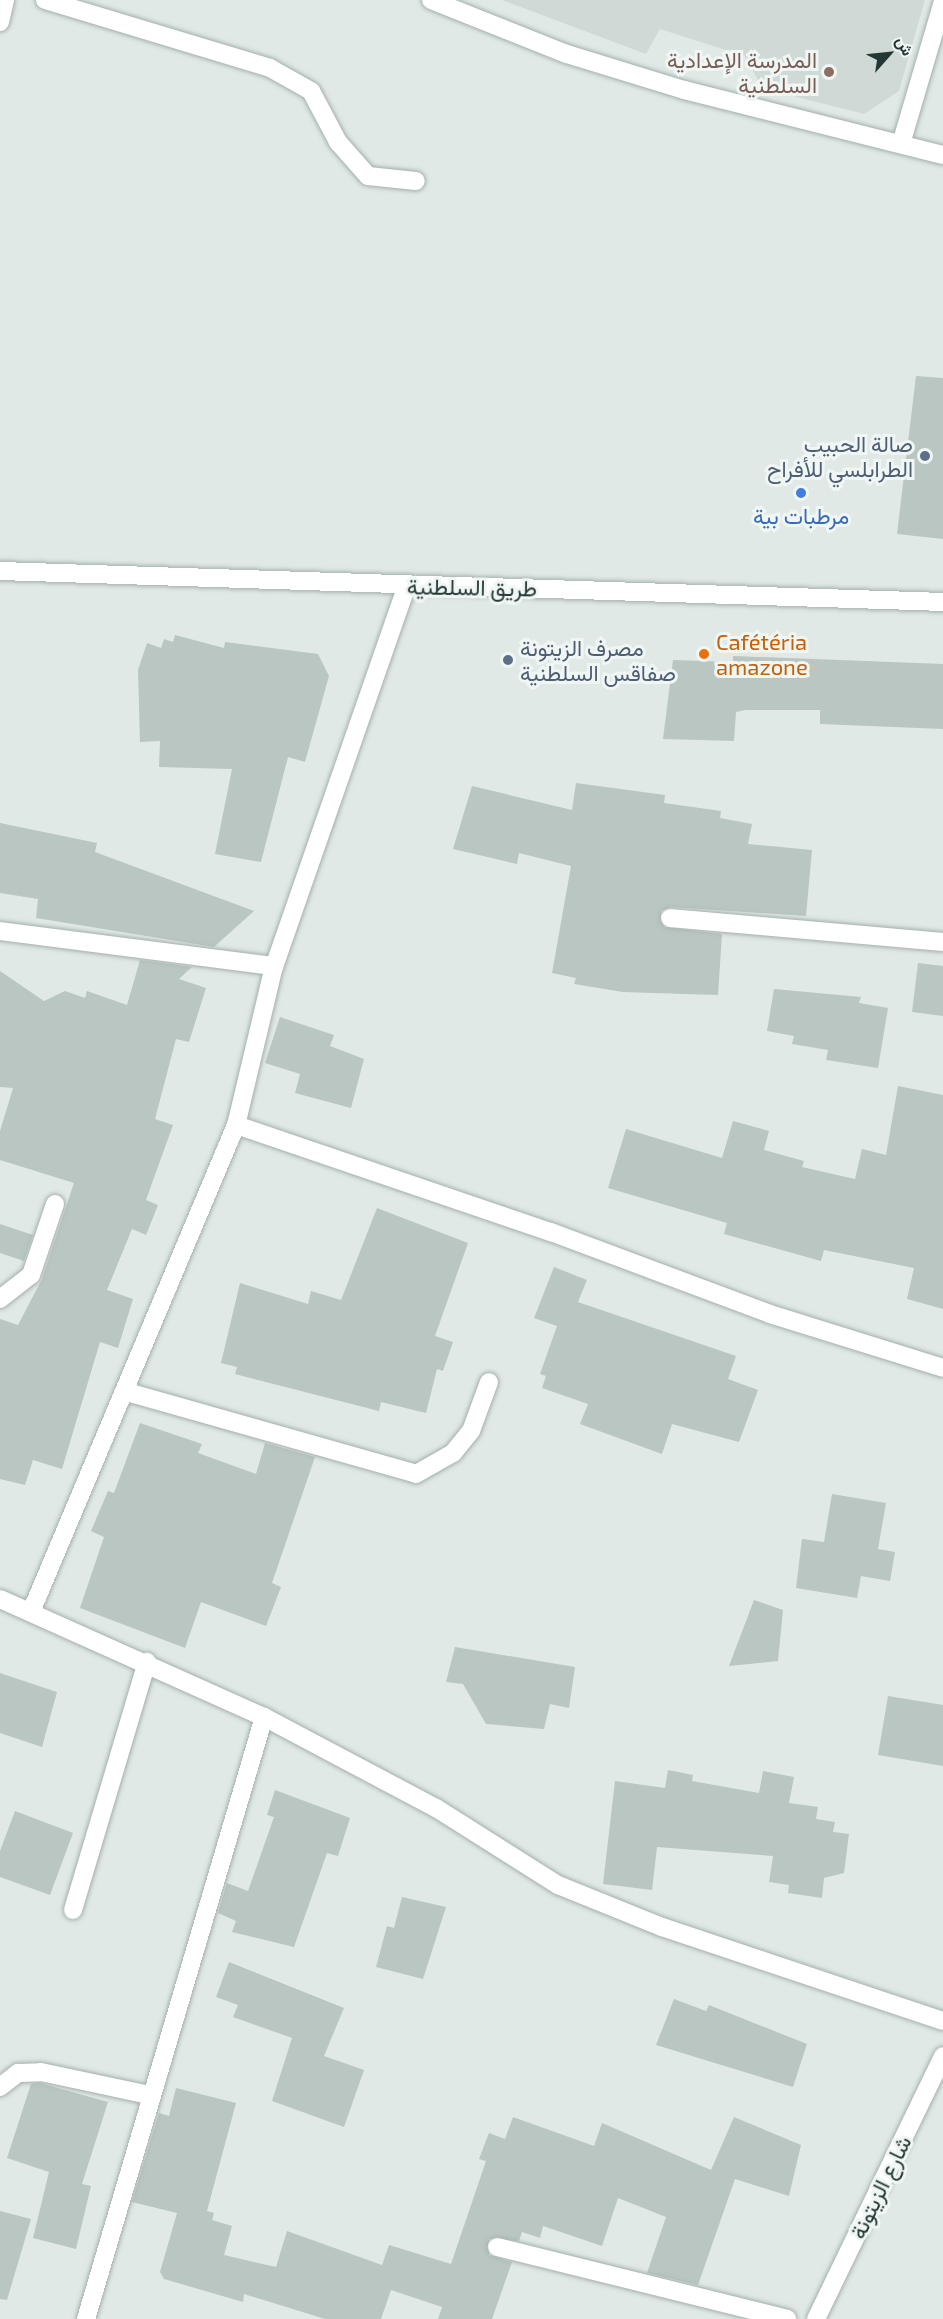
<!DOCTYPE html>
<meta charset="utf-8">
<style>
body{margin:0}
#map{position:relative;width:943px;height:2319px;overflow:hidden;background:#e0e9e6;font-family:"Exo 2",Vazirmatn,sans-serif}
div>[style]{position:absolute}
[style*='--x']{left:calc(var(--x)*1px);top:calc(var(--y)*1px);width:calc(var(--w)*1px);rotate:calc(var(--a)*1deg)}
.built>*{inset:0;background:#cfd9d5}
.building>*{inset:0;background:#b9c6c2}
.roads{filter:drop-shadow(0 0 2px #a4b0ad) drop-shadow(0 0 2px #a4b0ad)}
.lane>*{height:18px;margin:-9px;padding:0 9px;transform-origin:9px;border-radius:9px;background:#fff}
.street>*{height:18px;margin:-9px;padding:0 9px;transform-origin:9px;border-radius:9px;background:#fff}
.secondary>*{height:18px;margin:-9px;padding:0 9px;transform-origin:9px;border-radius:9px;background:#fff}
.dots>*{width:16px;height:16px;translate:-50% -50%;box-sizing:border-box;border:3px solid #f0f6f4;border-radius:50%}
span{translate:-50% -50%;white-space:nowrap;text-align:center;line-height:1.15;-webkit-text-stroke:6px #f0f6f4;paint-order:stroke}
.education-label{font-size:22px;color:#785e54}
.right{translate:-100% -50%;text-align:right}
.service-label{font-size:22px;color:#4e5e75}
.left{translate:0 -50%;text-align:left}
.shop-label{font-size:22px;color:#366cbe}
.street-label{font-size:22px;color:#233734}
.food-label{font-size:22px;color:#c56008}
.north{position:absolute;left:859px;top:24px;width:60px;height:60px;-webkit-text-stroke:4px #f0f6f4;paint-order:stroke;rotate:63deg;font-size:16px;font-weight:700;line-height:24px;text-align:center;color:#233734}
.north::after{content:'';display:block;margin:auto;width:21px;height:27px;background:#233734;clip-path:polygon(50% 0,100% 100%,50% 72%,0 100%)}
</style>
<div id="map">
<div class="built">
<div style="clip-path:polygon(502px 0,925px 0,899px 91px,864px 114px,762px 88px,745px 56px,660px 29px,646px 54px)"></div>
</div>
<div class="building">
<div style="clip-path:polygon(916px 376px,943px 378px,943px 539px,897px 534px)"></div>
<div style="clip-path:polygon(175px 635px,224px 648px,225px 642px,318px 654px,329px 676px,305px 762px,288px 757px,261px 862px,215px 854px,232px 769px,159px 767px,160px 741px,140px 742px,138px 670px,147px 643px,161px 648px,164px 639px,173px 642px)"></div>
<div style="clip-path:polygon(733px 656px,943px 664px,943px 729px,820px 724px,820px 710px,746px 710px,736px 712px,734px 741px,663px 739px,673px 660px,733px 662px)"></div>
<div style="clip-path:polygon(576px 783px,665px 795px,664px 803px,721px 811px,720px 818px,752px 824px,748px 844px,812px 850px,806px 916px,671px 907px,661px 911px,664px 927px,722px 934px,718px 995px,623px 992px,574px 984px,576px 978px,552px 973px,571px 866px,519px 853px,517px 864px,453px 849px,472px 786px,572px 810px)"></div>
<div style="clip-path:polygon(0 823px,97px 843px,95px 852px,254px 911px,214px 947px,36px 918px,38px 899px,0 893px)"></div>
<div style="clip-path:polygon(140px 960px,192px 967px,179px 979px,206px 988px,189px 1042px,176px 1039px,155px 1119px,173px 1125px,146px 1200px,158px 1205px,146px 1235px,132px 1229px,107px 1290px,133px 1299px,118px 1348px,100px 1342px,62px 1469px,33px 1460px,25px 1485px,0 1479px,0 1319px,18px 1325px,42px 1279px,74px 1183px,0 1160px,0 1131px,13px 1088px,0 1087px,0 971px,44px 1001px,65px 991px,85px 998px,87px 991px,127px 1005px)"></div>
<div style="clip-path:polygon(918px 963px,943px 966px,943px 1016px,912px 1012px)"></div>
<div style="clip-path:polygon(774px 989px,861px 997px,859px 1003px,888px 1008px,878px 1068px,826px 1060px,828px 1050px,792px 1044px,794px 1036px,767px 1031px)"></div>
<div style="clip-path:polygon(280px 1017px,334px 1035px,330px 1046px,364px 1059px,351px 1108px,295px 1093px,300px 1074px,265px 1063px)"></div>
<div style="clip-path:polygon(898px 1086px,943px 1095px,943px 1309px,907px 1299px,914px 1268px,824px 1250px,821px 1261px,724px 1234px,727px 1223px,608px 1188px,626px 1129px,722px 1158px,733px 1121px,769px 1131px,764px 1150px,804px 1161px,802px 1167px,855px 1179px,862px 1149px,886px 1155px)"></div>
<div style="clip-path:polygon(377px 1208px,468px 1243px,435px 1336px,453px 1342px,443px 1371px,437px 1369px,426px 1413px,381px 1402px,379px 1411px,235px 1374px,237px 1367px,221px 1363px,240px 1283px,308px 1304px,311px 1291px,341px 1300px)"></div>
<div style="clip-path:polygon(0 1224px,33px 1235px,24px 1261px,0 1253px)"></div>
<div style="clip-path:polygon(554px 1267px,587px 1280px,578px 1302px,736px 1356px,728px 1379px,758px 1390px,739px 1442px,672px 1424px,662px 1454px,580px 1424px,588px 1404px,542px 1388px,546px 1376px,540px 1374px,557px 1326px,534px 1318px)"></div>
<div style="clip-path:polygon(140px 1423px,202px 1444px,198px 1453px,256px 1474px,265px 1443px,315px 1457px,272px 1583px,281px 1587px,266px 1626px,201px 1602px,185px 1648px,80px 1608px,104px 1537px,91px 1531px,108px 1491px,114px 1493px)"></div>
<div style="clip-path:polygon(832px 1494px,886px 1503px,878px 1549px,895px 1552px,890px 1581px,861px 1576px,857px 1598px,796px 1588px,802px 1539px,824px 1542px)"></div>
<div style="clip-path:polygon(754px 1600px,783px 1610px,778px 1661px,729px 1666px)"></div>
<div style="clip-path:polygon(455px 1647px,575px 1667px,569px 1708px,550px 1704px,544px 1729px,486px 1724px,463px 1684px,446px 1682px)"></div>
<div style="clip-path:polygon(0 1673px,57px 1692px,42px 1747px,0 1733px)"></div>
<div style="clip-path:polygon(888px 1696px,943px 1705px,943px 1766px,878px 1755px)"></div>
<div style="clip-path:polygon(668px 1770px,693px 1775px,692px 1781px,759px 1793px,763px 1771px,794px 1777px,789px 1803px,818px 1807px,816px 1819px,835px 1822px,833px 1832px,849px 1834px,844px 1873px,824px 1878px,822px 1898px,788px 1893px,789px 1885px,769px 1882px,773px 1856px,657px 1847px,652px 1890px,603px 1884px,615px 1781px,665px 1788px)"></div>
<div style="clip-path:polygon(275px 1790px,350px 1818px,338px 1856px,327px 1853px,294px 1947px,232px 1932px,236px 1921px,218px 1913px,227px 1883px,248px 1891px,274px 1817px,267px 1815px)"></div>
<div style="clip-path:polygon(15px 1811px,73px 1833px,50px 1895px,0 1877px,0 1851px)"></div>
<div style="clip-path:polygon(402px 1897px,446px 1907px,423px 1979px,376px 1967px,387px 1926px,394px 1928px)"></div>
<div style="clip-path:polygon(229px 1962px,344px 2008px,324px 2056px,364px 2070px,344px 2127px,272px 2101px,292px 2038px,233px 2017px,238px 2005px,216px 1997px)"></div>
<div style="clip-path:polygon(674px 1999px,706px 2011px,709px 2005px,807px 2044px,793px 2087px,656px 2045px)"></div>
<div style="clip-path:polygon(40px 2083px,108px 2102px,82px 2184px,91px 2186px,76px 2249px,33px 2238px,49px 2172px,7px 2158px,31px 2084px)"></div>
<div style="clip-path:polygon(176px 2088px,236px 2103px,207px 2211px,214px 2213px,212px 2220px,232px 2226px,224px 2255px,276px 2267px,287px 2231px,382px 2265px,389px 2245px,451px 2264px,486px 2161px,479px 2159px,489px 2133px,505px 2139px,513px 2117px,594px 2146px,602px 2123px,711px 2170px,734px 2117px,801px 2145px,789px 2196px,735px 2179px,698px 2285px,647px 2273px,666px 2217px,618px 2198px,602px 2246px,543px 2226px,540px 2238px,522px 2232px,519px 2241px,489px 2239px,489px 2255px,512px 2262px,492px 2319px,438px 2319px,442px 2307px,391px 2290px,381px 2319px,325px 2319px,244px 2294px,243px 2302px,164px 2279px,160px 2272px,177px 2213px,132px 2202px,159px 2113px,169px 2116px)"></div>
<div style="clip-path:polygon(0 2211px,31px 2219px,7px 2300px,0 2299px)"></div>
</div>
<div class="roads">
<div class="lane">
<div style="--x:73;--y:1910;--w:259;--a:-73.4"></div>
</div>
<div class="street">
<div style="--x:45;--y:0;--w:235;--a:16.8"></div>
<div style="--x:270;--y:68;--w:47;--a:29.3"></div>
<div style="--x:311;--y:91;--w:58;--a:62.1"></div>
<div style="--x:338;--y:142;--w:45;--a:48.6"></div>
<div style="--x:368;--y:176;--w:48;--a:5.9"></div>
<div style="--x:431;--y:0;--w:146;--a:21.7"></div>
<div style="--x:567;--y:54;--w:122;--a:17.1"></div>
<div style="--x:684;--y:90;--w:267;--a:14.1"></div>
<div style="--x:0;--y:22;--w:23;--a:-77"></div>
<div style="--x:901;--y:144;--w:149;--a:-73.6"></div>
<div style="--x:407;--y:585;--w:404;--a:109.2"></div>
<div style="--x:274;--y:966;--w:163;--a:103.4"></div>
<div style="--x:236;--y:1125;--w:333;--a:18.8"></div>
<div style="--x:551;--y:1232;--w:234;--a:20.5"></div>
<div style="--x:770;--y:1314;--w:181;--a:17.3"></div>
<div style="--x:670;--y:918;--w:274;--a:5"></div>
<div style="--x:0;--y:931;--w:276;--a:7.3"></div>
<div style="--x:0;--y:1299;--w:39;--a:-38"></div>
<div style="--x:31;--y:1275;--w:75;--a:-71.3"></div>
<div style="--x:127;--y:1392;--w:300;--a:15.8"></div>
<div style="--x:416;--y:1474;--w:43;--a:-29.6"></div>
<div style="--x:453;--y:1453;--w:28;--a:-51"></div>
<div style="--x:471;--y:1431;--w:52;--a:-69.8"></div>
<div style="--x:0;--y:1599;--w:289;--a:24.1"></div>
<div style="--x:264;--y:1717;--w:195;--a:27.9"></div>
<div style="--x:436;--y:1808;--w:144;--a:32.3"></div>
<div style="--x:558;--y:1885;--w:112;--a:22"></div>
<div style="--x:662;--y:1927;--w:296;--a:18.5"></div>
<div style="--x:31;--y:1612;--w:528;--a:-67.17"></div>
<div style="--x:0;--y:2087;--w:23;--a:-38"></div>
<div style="--x:18;--y:2073;--w:23;--a:-2"></div>
<div style="--x:41;--y:2072;--w:110;--a:12"></div>
<div style="--x:497;--y:2247;--w:299;--a:13.9"></div>
<div style="--x:86;--y:2319;--w:628;--a:-73.53"></div>
</div>
<div class="secondary">
<div style="--x:0;--y:571;--w:944;--a:1.88"></div>
<div style="--x:816;--y:2319;--w:292;--a:-64.2"></div>
</div>
</div>
<div class="dots">
<div style="left:829px;top:72px;background:#8d6e63"></div>
<div style="left:925px;top:456px;background:#5c6f8a"></div>
<div style="left:801px;top:493px;background:#3f7fe0"></div>
<div style="left:704px;top:654px;background:#e8710a"></div>
<div style="left:508px;top:660px;background:#5c6f8a"></div>
</div>
<div class="education-label">
<span class="right" style="left:817px;top:72px">المدرسة الإعدادية<br>السلطنية</span>
</div>
<div class="service-label">
<span class="right" style="left:913px;top:456px">صالة الحبيب<br>الطرابلسي للأفراح</span>
<span class="left" style="left:520px;top:660px">مصرف الزيتونة<br>صفاقس السلطنية</span>
</div>
<div class="shop-label">
<span style="left:801px;top:516px">مرطبات بية</span>
</div>
<div class="street-label">
<span style="left:472px;top:587px;rotate:1deg">طريق السلطنية</span>
<span style="left:880px;top:2187px;rotate:-64deg">شارع الزيتونة</span>
</div>
<div class="food-label">
<span class="left" style="left:716px;top:654px">Cafétéria<br>amazone</span>
</div>
<div class="north">ش</div>
</div>
